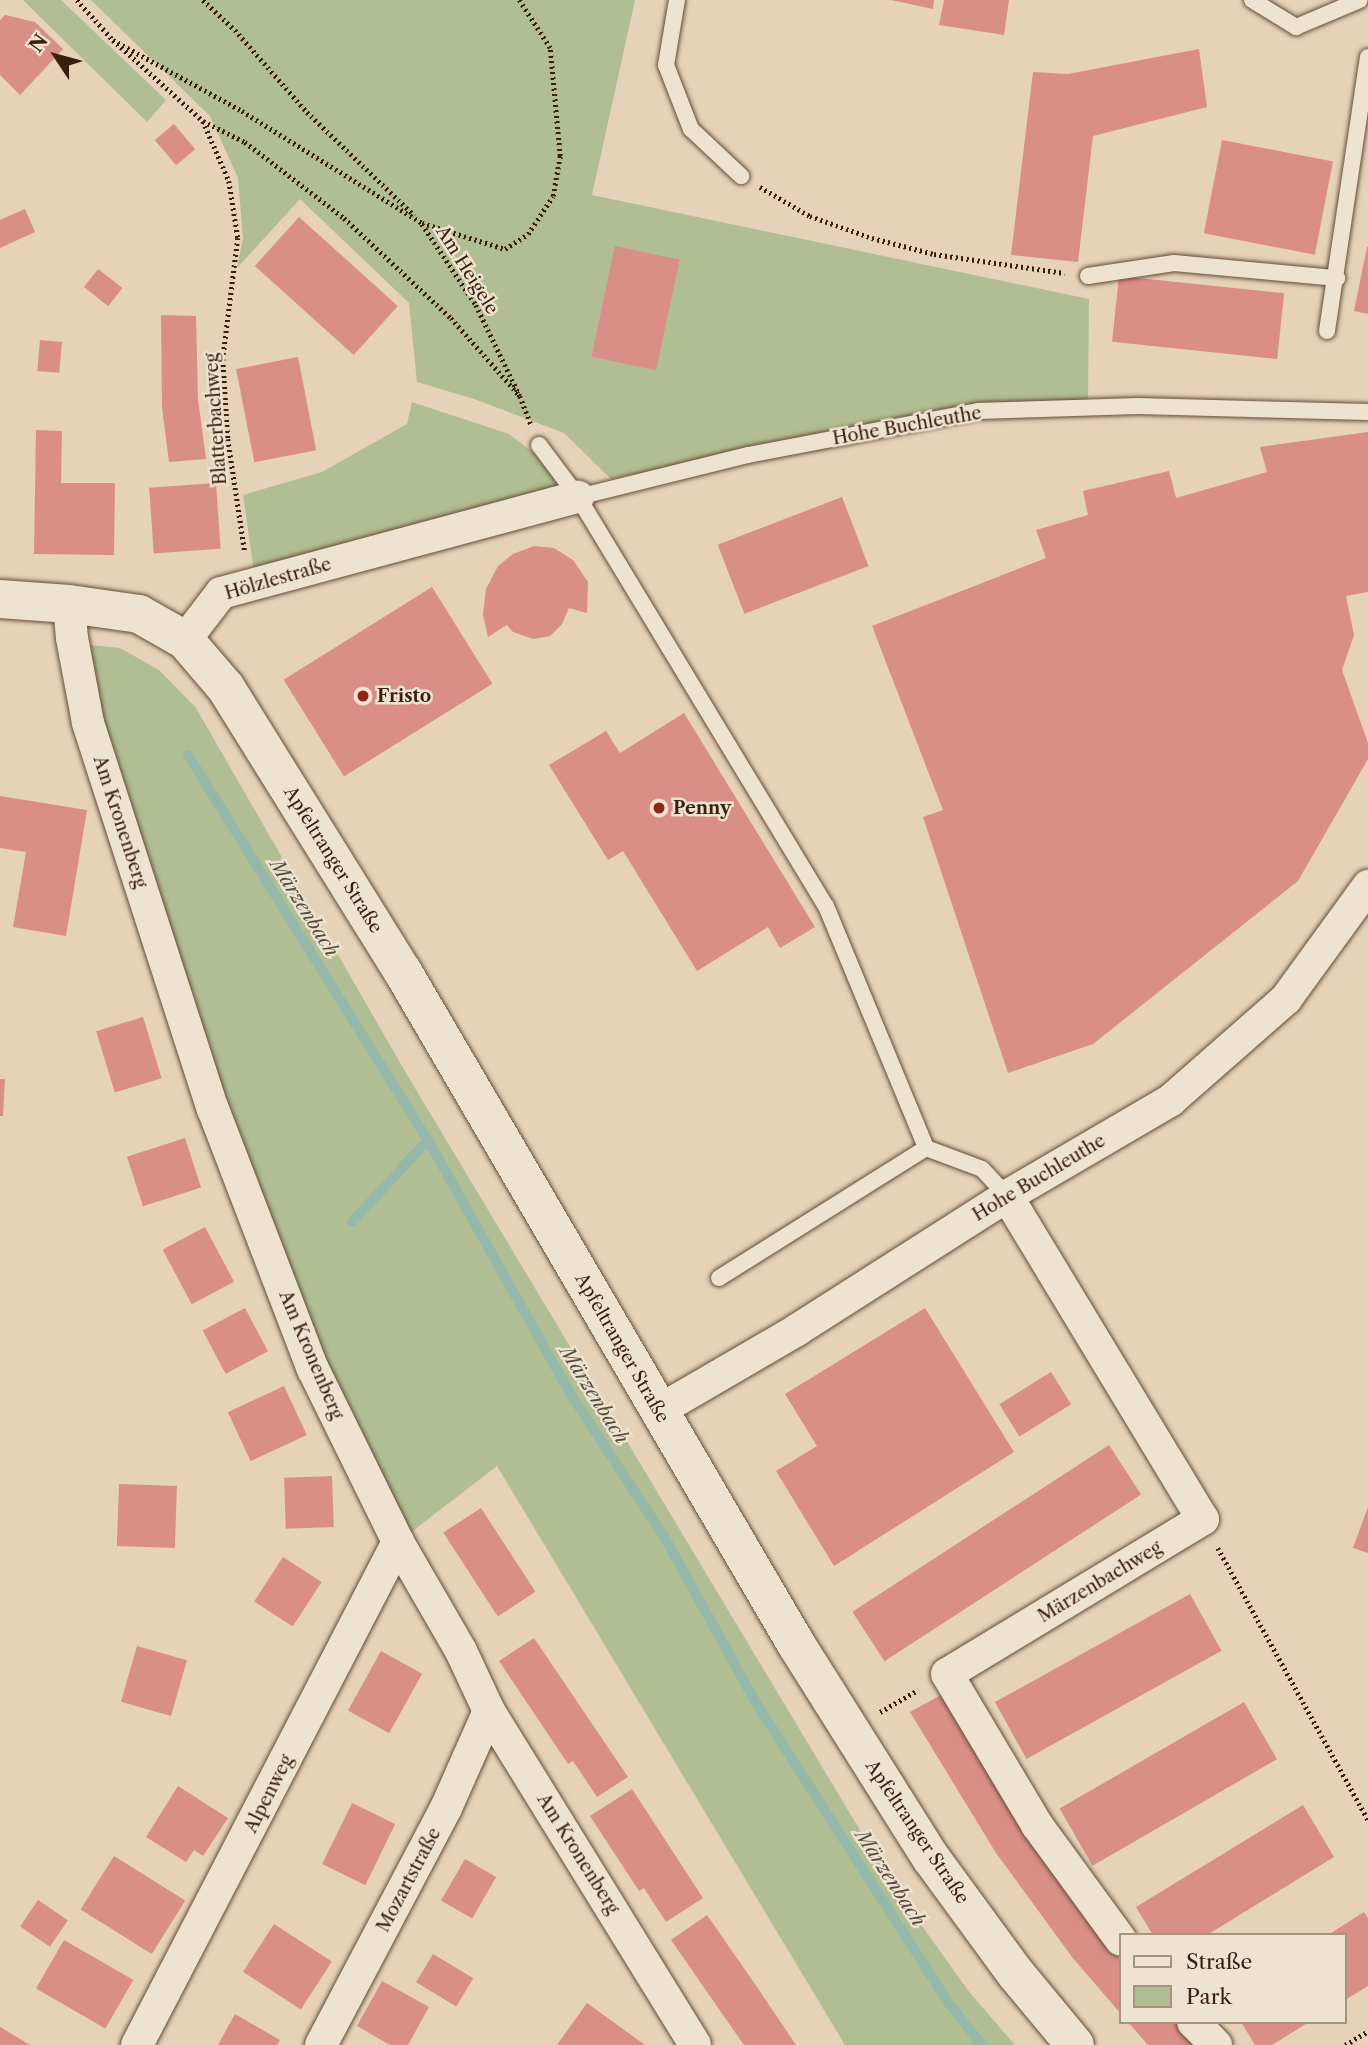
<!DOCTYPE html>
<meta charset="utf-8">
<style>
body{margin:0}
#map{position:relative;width:1368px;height:2045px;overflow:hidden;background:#e5d2b8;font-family:"Libre Caslon Text",serif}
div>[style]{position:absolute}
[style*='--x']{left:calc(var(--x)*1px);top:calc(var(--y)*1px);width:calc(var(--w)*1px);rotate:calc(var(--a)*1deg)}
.green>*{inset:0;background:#b1bd92}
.stream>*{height:10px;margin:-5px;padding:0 5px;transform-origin:5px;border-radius:5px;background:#96b8aa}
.building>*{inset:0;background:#d98e87;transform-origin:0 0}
.path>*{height:4.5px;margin-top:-2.25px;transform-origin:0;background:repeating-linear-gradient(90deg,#3a1f0e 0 2px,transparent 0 5.5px)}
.roads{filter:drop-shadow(0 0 2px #654c38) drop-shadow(0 0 2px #654c38)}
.service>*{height:16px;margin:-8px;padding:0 8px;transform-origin:8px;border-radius:8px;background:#eee2d1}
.minor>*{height:32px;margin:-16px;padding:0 16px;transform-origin:16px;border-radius:16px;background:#eee2d1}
.tertiary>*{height:38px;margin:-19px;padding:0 19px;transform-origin:19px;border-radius:19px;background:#eee2d1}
.dots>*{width:19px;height:19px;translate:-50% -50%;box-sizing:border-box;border:4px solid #eee2d1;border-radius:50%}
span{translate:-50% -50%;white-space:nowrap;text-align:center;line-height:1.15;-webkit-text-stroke:5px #eee2d1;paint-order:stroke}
.street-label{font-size:18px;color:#3a1f0e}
.poi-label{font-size:18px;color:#3a1f0e;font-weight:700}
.left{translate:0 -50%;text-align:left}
.water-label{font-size:19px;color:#564d3d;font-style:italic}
.legend{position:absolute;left:1119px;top:1933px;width:228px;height:91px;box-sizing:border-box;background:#eee2d1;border:2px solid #a69483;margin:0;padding:9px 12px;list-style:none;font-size:21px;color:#3a1f0e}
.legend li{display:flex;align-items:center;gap:14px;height:35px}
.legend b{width:35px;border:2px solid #a69483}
.north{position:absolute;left:21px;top:21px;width:70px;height:70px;-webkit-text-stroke:5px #eee2d1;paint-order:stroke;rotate:306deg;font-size:19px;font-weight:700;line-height:28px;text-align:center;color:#3a1f0e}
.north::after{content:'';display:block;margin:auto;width:24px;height:32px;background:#3a1f0e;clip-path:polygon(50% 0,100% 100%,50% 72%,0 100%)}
</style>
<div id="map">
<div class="green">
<div style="clip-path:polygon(23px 0,61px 0,166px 100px,147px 122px)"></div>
<div style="clip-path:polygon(91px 0,635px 0,592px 195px,1089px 299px,1088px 401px,979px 402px,611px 479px,564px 433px,474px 399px,417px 382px,409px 303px,300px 199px,237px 268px,243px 238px,238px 178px,210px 116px)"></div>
<div style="clip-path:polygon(412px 402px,509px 434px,534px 453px,553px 476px,558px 495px,254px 572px,243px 495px,322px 472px,407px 424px)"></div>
<div style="clip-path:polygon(80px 644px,120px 648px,159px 670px,196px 708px,406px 1073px,894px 1887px,970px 1993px,1015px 2045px,845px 2045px,497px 1466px,410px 1533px,328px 1369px,224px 1105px)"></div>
</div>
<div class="stream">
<div style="--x:188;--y:755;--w:454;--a:58.1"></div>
<div style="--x:428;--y:1140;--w:290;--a:60.7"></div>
<div style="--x:570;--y:1393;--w:173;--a:56.8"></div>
<div style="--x:665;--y:1538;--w:188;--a:61.1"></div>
<div style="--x:756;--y:1703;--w:355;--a:57.3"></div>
<div style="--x:948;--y:2002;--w:55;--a:51.7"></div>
<div style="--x:352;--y:1222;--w:112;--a:-47.2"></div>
</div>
<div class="building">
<div style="clip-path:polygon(891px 0,934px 0,933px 9px)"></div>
<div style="clip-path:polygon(944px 0,1009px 0,1004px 35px,939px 25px)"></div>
<div style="clip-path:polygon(5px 15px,35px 22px,63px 49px,20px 95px,0 75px,0 20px)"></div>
<div style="clip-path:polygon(1199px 49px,1207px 107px,1093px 136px,1078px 262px,1011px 255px,1033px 72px,1068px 74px)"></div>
<div style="left:174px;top:124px;width:33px;height:25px;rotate:50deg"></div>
<div style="left:1222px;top:140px;width:113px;height:95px;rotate:11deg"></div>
<div style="clip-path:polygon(25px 209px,35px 232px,0 248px,0 220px)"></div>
<div style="left:299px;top:217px;width:133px;height:66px;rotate:42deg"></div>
<div style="left:615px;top:246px;width:66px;height:113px;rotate:12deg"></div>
<div style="clip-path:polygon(1367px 247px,1368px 247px,1368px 314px,1354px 311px)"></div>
<div style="left:98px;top:269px;width:31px;height:23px;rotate:38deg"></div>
<div style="left:1119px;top:276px;width:166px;height:66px;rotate:6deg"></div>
<div style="clip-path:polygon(161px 315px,196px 316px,198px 399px,206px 459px,169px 462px,162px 407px)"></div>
<div style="left:40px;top:340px;width:22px;height:31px;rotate:5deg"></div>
<div style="left:298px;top:357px;width:95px;height:63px;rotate:79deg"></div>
<div style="clip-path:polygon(36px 430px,62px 431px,61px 483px,115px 483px,114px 555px,34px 554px)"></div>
<div style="clip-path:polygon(1368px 432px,1368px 592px,1346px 596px,1354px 635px,1342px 670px,1368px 743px,1368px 759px,1298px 881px,1093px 1044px,1008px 1073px,923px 817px,943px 810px,872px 626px,1046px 558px,1036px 530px,1088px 515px,1083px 491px,1169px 471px,1176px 498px,1267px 472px,1260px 447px)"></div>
<div style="left:216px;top:483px;width:66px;height:67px;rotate:86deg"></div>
<div style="left:842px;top:497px;width:74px;height:133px;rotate:69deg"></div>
<div style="clip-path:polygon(534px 546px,554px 548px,573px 560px,588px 582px,587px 613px,569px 608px,562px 624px,550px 636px,533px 639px,513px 632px,507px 625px,488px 637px,483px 615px,486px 589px,498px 566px,513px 554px)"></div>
<div style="left:432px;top:587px;width:114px;height:175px;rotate:58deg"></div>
<div style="clip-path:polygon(684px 713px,815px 927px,780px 948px,768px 927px,697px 971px,623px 851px,608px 860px,549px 765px,606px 731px,620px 753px)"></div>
<div style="clip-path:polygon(0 796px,87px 810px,66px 936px,13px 927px,26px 852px,0 848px)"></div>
<div style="left:143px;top:1017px;width:64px;height:49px;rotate:73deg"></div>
<div style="clip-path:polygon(0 1079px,5px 1079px,3px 1116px,0 1116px)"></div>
<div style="left:185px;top:1138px;width:52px;height:61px;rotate:72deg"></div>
<div style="left:205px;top:1227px;width:62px;height:48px;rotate:62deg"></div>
<div style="left:245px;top:1308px;width:49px;height:48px;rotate:62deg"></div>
<div style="clip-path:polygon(925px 1308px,1014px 1452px,834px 1566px,776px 1471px,817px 1446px,785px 1394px)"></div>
<div style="left:1051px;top:1372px;width:38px;height:61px;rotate:58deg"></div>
<div style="left:284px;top:1386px;width:54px;height:62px;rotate:65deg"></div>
<div style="left:1109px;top:1445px;width:59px;height:306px;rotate:57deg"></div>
<div style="left:332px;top:1476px;width:51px;height:48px;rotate:88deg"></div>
<div style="left:119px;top:1484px;width:58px;height:62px;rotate:2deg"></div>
<div style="clip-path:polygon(1368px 1507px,1368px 1553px,1353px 1548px)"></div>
<div style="left:481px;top:1508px;width:100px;height:45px;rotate:57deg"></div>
<div style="left:283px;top:1557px;width:46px;height:53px;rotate:33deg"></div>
<div style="left:1190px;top:1594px;width:65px;height:223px;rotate:61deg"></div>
<div style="clip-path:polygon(534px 1638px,628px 1777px,597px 1797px,573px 1761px,568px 1764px,499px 1661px)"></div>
<div style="left:137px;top:1646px;width:52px;height:58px;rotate:16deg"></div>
<div style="left:381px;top:1651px;width:47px;height:68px;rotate:29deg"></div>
<div style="clip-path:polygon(941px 1695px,1023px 1831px,1099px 1932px,1121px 1957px,1121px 2014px,1072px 1957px,996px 1853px,910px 1712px)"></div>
<div style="left:1244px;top:1702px;width:66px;height:213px;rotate:60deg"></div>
<div style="clip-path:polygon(178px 1786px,228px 1818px,203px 1856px,194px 1850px,186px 1862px,146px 1837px)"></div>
<div style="clip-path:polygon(632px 1789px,703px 1898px,666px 1922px,644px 1888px,639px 1891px,590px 1816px)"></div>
<div style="left:352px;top:1803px;width:48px;height:68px;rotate:26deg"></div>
<div style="clip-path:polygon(1303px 1805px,1334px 1857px,1207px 1935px,1153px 1935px,1136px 1907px)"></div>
<div style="left:114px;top:1856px;width:84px;height:63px;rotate:32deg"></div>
<div style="left:465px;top:1859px;width:36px;height:48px;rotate:30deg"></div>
<div style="left:38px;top:1900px;width:36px;height:32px;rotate:34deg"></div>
<div style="clip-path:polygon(1364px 1912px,1368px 1918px,1368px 1986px,1345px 2000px,1345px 1935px,1328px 1935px)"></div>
<div style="clip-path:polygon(707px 1915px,757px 1987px,796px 2045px,744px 2045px,671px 1940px)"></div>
<div style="left:274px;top:1924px;width:69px;height:57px;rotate:33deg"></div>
<div style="left:64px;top:1940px;width:80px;height:56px;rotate:30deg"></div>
<div style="left:433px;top:1954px;width:47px;height:33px;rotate:31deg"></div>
<div style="clip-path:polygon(382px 1981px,429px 2007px,408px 2045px,390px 2045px,357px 2026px)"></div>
<div style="clip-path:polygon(587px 2003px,645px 2045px,557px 2045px)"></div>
<div style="clip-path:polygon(235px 2014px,280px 2040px,277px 2045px,218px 2045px)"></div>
<div style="clip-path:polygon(1128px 2022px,1180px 2022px,1202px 2045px,1148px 2045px)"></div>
<div style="clip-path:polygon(1241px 2022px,1309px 2022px,1272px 2045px,1255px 2045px)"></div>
<div style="clip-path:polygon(0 2027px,30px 2045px,0 2045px)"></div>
</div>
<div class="path">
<div style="--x:77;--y:0;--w:54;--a:48"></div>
<div style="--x:113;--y:40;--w:121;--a:42"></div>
<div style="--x:203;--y:121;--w:65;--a:66.6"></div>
<div style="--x:229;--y:181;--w:58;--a:81"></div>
<div style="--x:238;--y:238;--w:122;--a:97.1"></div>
<div style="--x:223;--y:359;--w:80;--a:86.4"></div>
<div style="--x:228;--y:439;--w:115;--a:81.5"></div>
<div style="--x:203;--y:0;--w:44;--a:43.2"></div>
<div style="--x:235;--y:30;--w:109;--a:48.7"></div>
<div style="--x:307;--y:112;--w:149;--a:43.9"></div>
<div style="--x:113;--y:40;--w:147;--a:28.8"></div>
<div style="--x:242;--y:111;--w:212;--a:31.9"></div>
<div style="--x:422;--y:223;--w:87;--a:17.4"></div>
<div style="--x:505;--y:249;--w:27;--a:-33"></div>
<div style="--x:528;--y:234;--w:45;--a:-56.7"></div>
<div style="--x:553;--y:196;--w:41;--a:-80.1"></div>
<div style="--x:560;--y:156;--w:108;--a:-95.3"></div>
<div style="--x:550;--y:48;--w:57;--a:-122.9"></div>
<div style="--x:203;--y:121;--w:47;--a:26.6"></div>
<div style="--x:245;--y:142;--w:125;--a:37.5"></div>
<div style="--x:344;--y:218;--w:146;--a:43.1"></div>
<div style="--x:451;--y:318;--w:104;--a:48.5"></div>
<div style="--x:520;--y:396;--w:30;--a:69"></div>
<div style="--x:760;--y:187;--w:58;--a:30.1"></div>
<div style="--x:810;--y:216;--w:66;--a:19.5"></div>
<div style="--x:872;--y:238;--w:64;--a:14.5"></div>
<div style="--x:934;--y:254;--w:132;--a:8.3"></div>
<div style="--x:422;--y:224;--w:97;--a:56.3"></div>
<div style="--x:476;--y:305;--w:101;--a:64.2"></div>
<div style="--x:1218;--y:1548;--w:311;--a:61.1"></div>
<div style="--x:880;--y:1712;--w:44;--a:-30.1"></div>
<div style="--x:1345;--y:2045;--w:27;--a:-31"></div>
</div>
<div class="roads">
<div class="service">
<div style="--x:677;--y:0;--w:66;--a:99.6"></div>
<div style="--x:666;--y:65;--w:69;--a:68.7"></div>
<div style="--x:691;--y:129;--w:69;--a:43.2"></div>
<div style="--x:1252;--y:0;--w:52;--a:31.5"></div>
<div style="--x:1296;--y:27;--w:69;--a:-22.9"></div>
<div style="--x:1088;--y:276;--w:87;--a:-8.6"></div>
<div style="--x:1174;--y:263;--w:164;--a:5.3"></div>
<div style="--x:1327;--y:331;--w:277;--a:-81.5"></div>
<div style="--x:539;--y:445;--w:65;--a:53.1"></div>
<div style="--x:578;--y:497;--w:478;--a:58.8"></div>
<div style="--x:826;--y:906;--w:262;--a:67.5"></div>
<div style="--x:926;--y:1148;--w:60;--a:20.6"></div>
<div style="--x:982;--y:1169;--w:37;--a:47"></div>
<div style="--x:578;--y:497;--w:175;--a:-13.9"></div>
<div style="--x:748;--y:455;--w:234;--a:-10.8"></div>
<div style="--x:978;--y:411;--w:160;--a:-1.8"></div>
<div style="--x:1138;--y:406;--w:230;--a:1.5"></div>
<div style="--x:719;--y:1278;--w:244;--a:-32.1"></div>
</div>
<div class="minor">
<div style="--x:69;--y:604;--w:34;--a:85"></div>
<div style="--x:72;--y:638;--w:86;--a:79.3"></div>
<div style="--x:88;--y:723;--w:406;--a:72.1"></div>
<div style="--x:213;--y:1109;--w:279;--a:69"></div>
<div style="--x:313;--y:1369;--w:193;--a:63.8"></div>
<div style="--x:398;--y:1542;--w:126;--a:60"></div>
<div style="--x:461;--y:1651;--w:66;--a:65"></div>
<div style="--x:489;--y:1711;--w:392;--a:58.3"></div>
<div style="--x:185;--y:640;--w:59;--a:-52.5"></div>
<div style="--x:221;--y:593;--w:370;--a:-15.1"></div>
<div style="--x:1007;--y:1196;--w:378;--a:58.8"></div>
<div style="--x:1203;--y:1519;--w:299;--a:148.8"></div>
<div style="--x:947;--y:1674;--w:176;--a:59.2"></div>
<div style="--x:1037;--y:1825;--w:142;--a:53.9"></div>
<div style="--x:658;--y:1411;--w:161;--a:-30.2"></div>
<div style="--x:797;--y:1330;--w:249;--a:-32.5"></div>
<div style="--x:1007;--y:1196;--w:190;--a:-30.3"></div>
<div style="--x:1171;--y:1100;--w:153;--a:-41.3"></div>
<div style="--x:1286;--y:999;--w:140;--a:-54"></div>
<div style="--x:1193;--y:2022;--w:33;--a:45"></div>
<div style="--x:137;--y:2045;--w:567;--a:-62.58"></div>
<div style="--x:321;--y:2045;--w:268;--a:-62.2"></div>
<div style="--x:446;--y:1808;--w:106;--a:-66.1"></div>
</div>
<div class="tertiary">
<div style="--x:0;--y:599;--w:69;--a:4.1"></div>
<div style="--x:69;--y:604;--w:71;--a:8.1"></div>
<div style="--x:139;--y:614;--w:53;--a:29.5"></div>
<div style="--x:185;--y:640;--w:63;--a:49.5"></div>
<div style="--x:226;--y:688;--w:335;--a:58.1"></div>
<div style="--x:403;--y:972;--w:778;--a:59.68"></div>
<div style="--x:796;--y:1644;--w:253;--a:57.8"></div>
<div style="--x:931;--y:1858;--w:144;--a:53.8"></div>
<div style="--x:1016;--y:1974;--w:92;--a:50.3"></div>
</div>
</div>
<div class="dots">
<div style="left:363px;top:696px;background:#8f2418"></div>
<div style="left:659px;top:808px;background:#8f2418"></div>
</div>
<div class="street-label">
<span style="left:467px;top:270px;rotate:58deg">Am Heigele</span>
<span style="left:216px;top:419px;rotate:-94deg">Blatterbachweg</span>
<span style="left:907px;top:426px;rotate:-10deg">Hohe Buchleuthe</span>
<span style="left:278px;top:579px;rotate:-16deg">Hölzlestraße</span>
<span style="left:120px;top:822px;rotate:72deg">Am Kronenberg</span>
<span style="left:333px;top:860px;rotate:58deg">Apfeltranger Straße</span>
<span style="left:1039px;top:1178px;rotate:-31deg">Hohe Buchleuthe</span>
<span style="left:622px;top:1348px;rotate:60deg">Apfeltranger Straße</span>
<span style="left:311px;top:1355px;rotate:67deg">Am Kronenberg</span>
<span style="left:1100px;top:1582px;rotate:-31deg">Märzenbachweg</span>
<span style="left:269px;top:1794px;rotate:-63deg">Alpenweg</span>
<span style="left:917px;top:1832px;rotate:56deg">Apfeltranger Straße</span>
<span style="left:578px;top:1854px;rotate:58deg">Am Kronenberg</span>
<span style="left:409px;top:1880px;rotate:-62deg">Mozartstraße</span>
</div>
<div class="poi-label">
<span class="left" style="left:377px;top:696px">Fristo</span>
<span class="left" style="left:673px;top:808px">Penny</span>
</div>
<div class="water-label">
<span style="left:304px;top:908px;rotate:58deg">Märzenbach</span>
<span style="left:594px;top:1395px;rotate:58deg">Märzenbach</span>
<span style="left:890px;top:1878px;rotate:57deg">Märzenbach</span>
</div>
<ul class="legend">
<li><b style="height:9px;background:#eee2d1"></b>Straße</li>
<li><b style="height:19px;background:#b1bd92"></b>Park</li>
</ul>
<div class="north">N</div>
</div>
